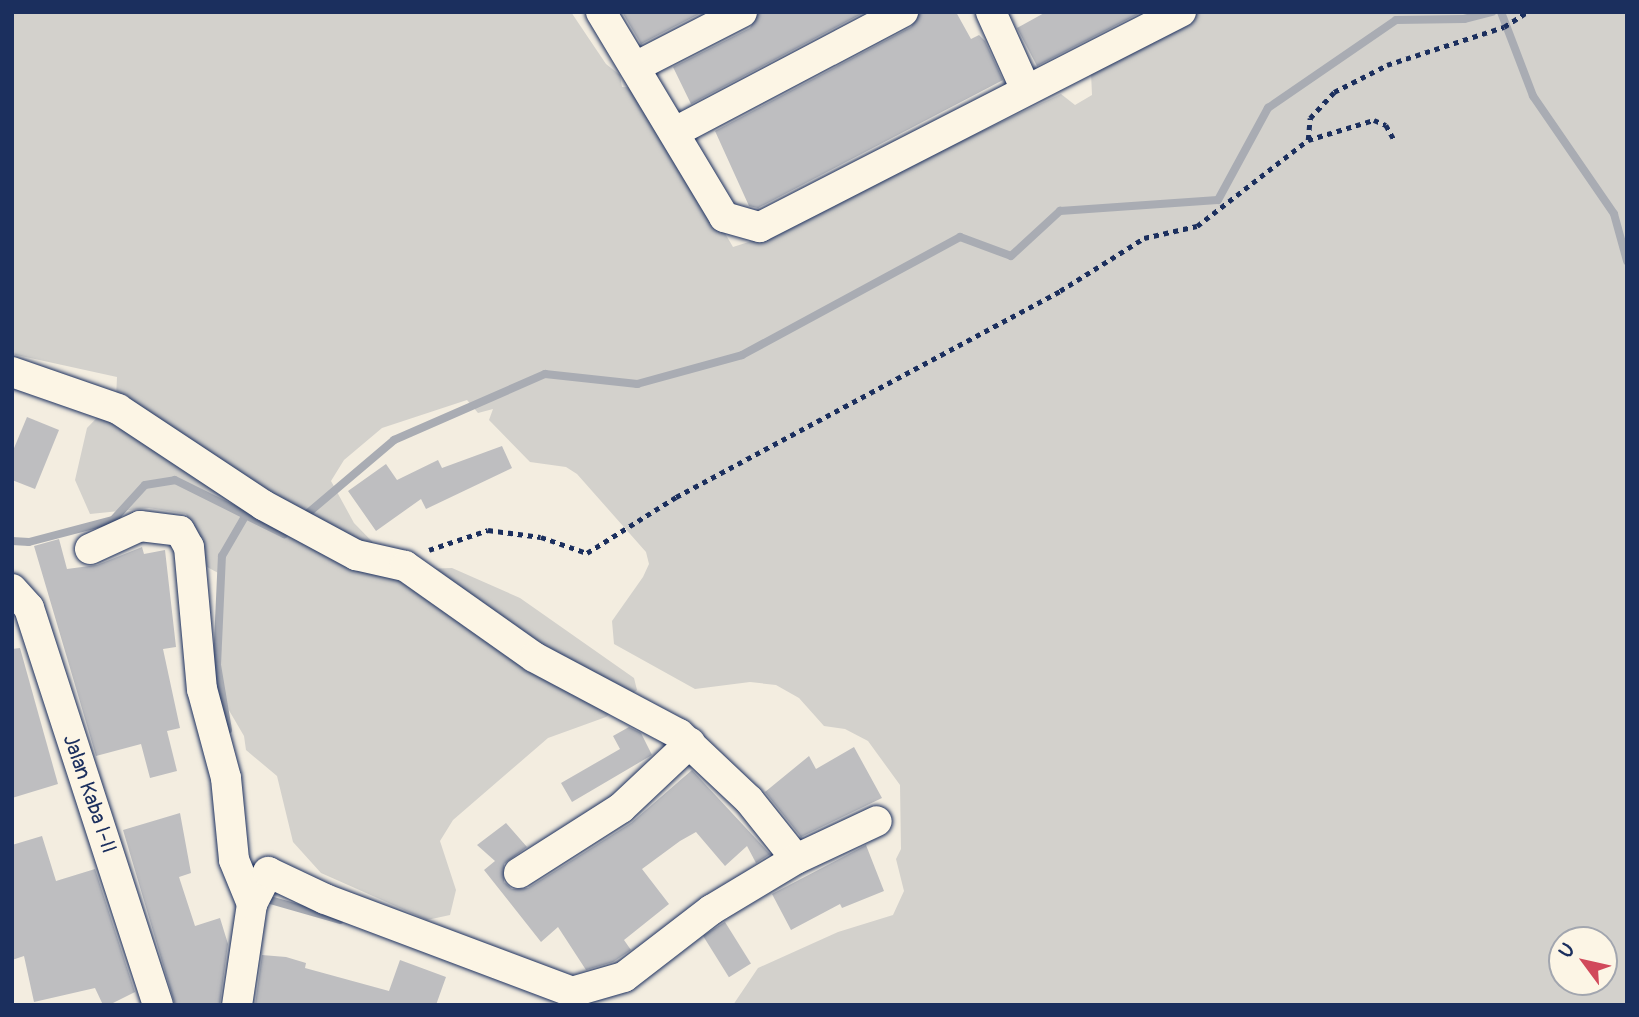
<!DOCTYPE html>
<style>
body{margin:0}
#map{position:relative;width:1639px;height:1017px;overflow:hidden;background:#f3ede0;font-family:Pangolin,sans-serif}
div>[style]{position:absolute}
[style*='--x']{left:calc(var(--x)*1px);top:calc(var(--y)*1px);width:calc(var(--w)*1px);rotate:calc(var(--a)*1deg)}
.green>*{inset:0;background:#d3d1cc}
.stream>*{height:8px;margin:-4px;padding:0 4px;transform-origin:4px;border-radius:4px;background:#a9acb3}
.building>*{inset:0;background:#bebec0;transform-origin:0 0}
.path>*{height:4.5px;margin-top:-2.25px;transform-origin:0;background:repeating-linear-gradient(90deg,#1b2f5e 0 5px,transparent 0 10px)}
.roads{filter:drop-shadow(0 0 2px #1b2f5e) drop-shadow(0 0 2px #1b2f5e)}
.minor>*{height:30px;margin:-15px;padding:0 15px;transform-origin:15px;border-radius:15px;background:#fcf5e5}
span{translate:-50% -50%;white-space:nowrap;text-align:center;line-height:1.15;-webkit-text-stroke:7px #fcf5e5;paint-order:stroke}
.street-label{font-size:21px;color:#1b2f5e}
.frame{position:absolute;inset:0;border:14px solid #1b2f5e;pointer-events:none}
.north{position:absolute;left:1548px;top:926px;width:70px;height:70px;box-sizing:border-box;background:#fcf5e5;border:2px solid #a2a6af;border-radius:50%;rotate:303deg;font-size:19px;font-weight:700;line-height:28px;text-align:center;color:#1b2f5e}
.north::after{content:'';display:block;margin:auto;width:24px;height:32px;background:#d1495b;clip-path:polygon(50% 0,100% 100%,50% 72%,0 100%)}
</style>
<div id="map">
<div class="green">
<div style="clip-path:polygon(evenodd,12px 12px,571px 12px,606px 64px,620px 75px,622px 87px,640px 88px,733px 247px,786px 230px,854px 191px,1061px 94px,1075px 105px,1092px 95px,1091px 72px,1192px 12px,1627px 12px,1627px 1005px,733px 1005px,758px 968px,838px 932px,893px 915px,904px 891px,896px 859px,901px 849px,900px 785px,868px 741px,845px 729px,824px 726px,799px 698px,776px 685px,750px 682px,695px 689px,614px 644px,612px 621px,643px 577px,649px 564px,646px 552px,577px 474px,566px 467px,530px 462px,489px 420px,493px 409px,478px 413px,467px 400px,382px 428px,344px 460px,331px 481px,354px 523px,400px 570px,452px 568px,520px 598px,634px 678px,637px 690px,606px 717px,548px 738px,453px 820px,440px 841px,456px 890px,450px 915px,427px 920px,321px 873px,293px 842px,277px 776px,246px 750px,244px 736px,209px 676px,224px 576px,207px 567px,186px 514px,149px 508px,90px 514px,75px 480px,87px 428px,116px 398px,117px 377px,12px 354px,12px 12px,1562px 940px,1604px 940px,1604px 982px,1562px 982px,1562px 940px)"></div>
</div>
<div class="stream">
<div style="--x:1501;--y:12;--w:90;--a:69.1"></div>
<div style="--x:1533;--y:96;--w:143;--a:55.5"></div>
<div style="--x:1614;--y:214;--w:49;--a:74.5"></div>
<div style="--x:301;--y:519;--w:122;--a:-40.3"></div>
<div style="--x:394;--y:440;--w:165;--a:-23.6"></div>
<div style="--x:545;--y:374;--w:93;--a:6.2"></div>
<div style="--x:637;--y:384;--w:109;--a:-15.4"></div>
<div style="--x:742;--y:355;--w:248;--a:-28.4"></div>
<div style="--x:960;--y:237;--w:54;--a:20.4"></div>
<div style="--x:1011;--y:256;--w:67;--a:-42.6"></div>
<div style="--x:1060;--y:211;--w:158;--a:-4"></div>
<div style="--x:1218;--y:200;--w:105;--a:-61.5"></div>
<div style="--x:1268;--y:108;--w:155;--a:-34.5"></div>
<div style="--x:1396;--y:20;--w:68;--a:-0.8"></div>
<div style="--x:1464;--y:19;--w:29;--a:-14"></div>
<div style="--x:12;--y:541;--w:17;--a:3"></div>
<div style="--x:29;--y:542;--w:87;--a:-14.7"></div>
<div style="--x:113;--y:520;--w:47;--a:-47.6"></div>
<div style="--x:145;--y:485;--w:30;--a:-9"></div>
<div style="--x:175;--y:480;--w:122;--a:26.4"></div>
<div style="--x:284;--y:534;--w:10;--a:-45"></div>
<div style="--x:228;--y:730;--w:66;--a:-99.6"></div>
<div style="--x:217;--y:665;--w:109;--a:-87.4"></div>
<div style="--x:222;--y:556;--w:50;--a:-59.8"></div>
<div style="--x:263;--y:898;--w:80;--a:15.9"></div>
</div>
<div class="building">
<div style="clip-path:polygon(622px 12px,703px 12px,641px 44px)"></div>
<div style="clip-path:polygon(759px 12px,865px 12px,691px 104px,673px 67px,750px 28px)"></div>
<div style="clip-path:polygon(920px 12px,956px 12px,971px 39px,979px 35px,985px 41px,1003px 80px,758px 208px,749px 206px,715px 131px,911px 27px)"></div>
<div style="clip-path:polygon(1046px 12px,1142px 12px,1037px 66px,1017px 28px)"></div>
<div style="clip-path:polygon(27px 417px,59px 430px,35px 489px,12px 480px,12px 453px)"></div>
<div style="clip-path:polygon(502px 446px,512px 468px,426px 509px,421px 499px,376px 531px,348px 491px,386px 464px,397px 480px,438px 460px,442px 468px)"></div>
<div style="clip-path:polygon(59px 539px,67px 569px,97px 565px,142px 547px,144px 554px,165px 550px,176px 647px,163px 649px,180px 728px,167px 731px,177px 771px,150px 778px,141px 744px,96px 756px,34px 546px)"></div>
<div style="clip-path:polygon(20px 648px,58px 784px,12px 798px,12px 649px)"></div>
<div style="clip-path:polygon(629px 727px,641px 733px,652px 755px,572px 802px,561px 783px,620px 749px,613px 736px)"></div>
<div style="clip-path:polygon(854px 747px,882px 798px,801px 837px,765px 792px,809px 756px,816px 769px)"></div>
<div style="clip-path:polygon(692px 770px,770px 854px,756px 863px,747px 846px,725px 866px,696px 832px,680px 841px,642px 869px,669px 904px,624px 940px,631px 950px,613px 962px,586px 970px,558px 927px,541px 942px,484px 870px,495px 861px,477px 845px,506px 823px,527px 847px,504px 864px,504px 882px,512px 889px,528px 888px,631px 823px)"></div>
<div style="clip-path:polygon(180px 813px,191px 873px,179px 877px,195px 926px,220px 918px,228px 944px,220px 1003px,214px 1005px,175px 1005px,123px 830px)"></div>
<div style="clip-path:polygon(42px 836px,56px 881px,95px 869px,135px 992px,109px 1005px,103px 1005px,95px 988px,34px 1002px,24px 956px,12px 960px,12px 845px)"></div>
<div style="clip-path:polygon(866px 845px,884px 891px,842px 908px,840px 904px,791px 930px,772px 894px)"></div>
<div style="left:725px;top:922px;width:49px;height:26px;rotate:58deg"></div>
<div style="clip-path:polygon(262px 955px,286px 957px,306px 963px,305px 968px,389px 991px,400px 960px,446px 977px,436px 1005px,255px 1005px)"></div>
</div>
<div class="path">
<div style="--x:1308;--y:140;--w:22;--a:-85"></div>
<div style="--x:1310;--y:118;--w:35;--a:-47"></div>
<div style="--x:1334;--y:92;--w:59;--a:-27"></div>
<div style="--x:1387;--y:65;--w:123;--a:-18"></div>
<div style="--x:1504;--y:27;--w:27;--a:-33"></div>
<div style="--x:429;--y:550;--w:62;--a:-18.7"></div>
<div style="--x:488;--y:530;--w:53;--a:7.5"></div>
<div style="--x:541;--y:537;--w:49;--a:19.2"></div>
<div style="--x:587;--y:553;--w:105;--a:-32.2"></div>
<div style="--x:676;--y:497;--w:436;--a:-28.2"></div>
<div style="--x:1060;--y:291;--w:99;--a:-32.2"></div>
<div style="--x:1144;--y:238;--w:54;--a:-12.8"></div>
<div style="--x:1197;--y:226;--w:140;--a:-37.8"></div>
<div style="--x:1308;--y:140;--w:69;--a:-16.9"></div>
<div style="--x:1374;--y:120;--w:13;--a:23"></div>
<div style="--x:1386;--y:125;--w:18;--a:61"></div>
</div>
<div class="roads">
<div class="minor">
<div style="--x:601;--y:12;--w:239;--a:59"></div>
<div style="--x:724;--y:217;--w:37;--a:16"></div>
<div style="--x:760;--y:227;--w:473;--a:-27.1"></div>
<div style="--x:991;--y:12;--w:85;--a:65.8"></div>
<div style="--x:637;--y:66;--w:118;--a:-27.2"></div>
<div style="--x:675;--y:132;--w:258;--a:-27.8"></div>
<div style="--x:12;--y:372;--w:112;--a:19.2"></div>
<div style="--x:118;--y:409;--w:174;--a:33.5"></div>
<div style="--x:263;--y:505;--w:106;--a:28.3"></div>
<div style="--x:356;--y:555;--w:50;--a:12.7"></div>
<div style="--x:405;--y:566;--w:158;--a:35.2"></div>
<div style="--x:534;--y:657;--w:164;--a:28"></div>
<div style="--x:679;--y:734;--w:96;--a:43.3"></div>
<div style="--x:749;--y:800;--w:75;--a:51.5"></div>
<div style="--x:90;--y:549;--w:55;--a:-24.7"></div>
<div style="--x:140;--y:526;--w:40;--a:7.1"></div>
<div style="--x:180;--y:531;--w:18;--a:61"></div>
<div style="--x:189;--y:547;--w:143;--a:84.8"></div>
<div style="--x:202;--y:689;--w:92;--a:74.9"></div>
<div style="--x:226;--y:778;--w:82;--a:84.4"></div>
<div style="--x:234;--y:860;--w:48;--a:67.8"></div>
<div style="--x:252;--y:904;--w:102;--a:98.4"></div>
<div style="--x:12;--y:589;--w:25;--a:48"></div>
<div style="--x:29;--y:608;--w:417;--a:72"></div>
<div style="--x:519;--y:873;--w:121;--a:-32.5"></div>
<div style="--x:621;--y:808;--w:95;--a:-43.3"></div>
<div style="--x:252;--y:904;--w:36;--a:-63"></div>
<div style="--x:268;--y:872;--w:63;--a:25.3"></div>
<div style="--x:325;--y:899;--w:264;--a:20.6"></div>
<div style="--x:572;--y:992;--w:54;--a:-16.1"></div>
<div style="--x:624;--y:977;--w:110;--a:-37.6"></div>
<div style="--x:711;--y:910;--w:99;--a:-31"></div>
<div style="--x:796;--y:859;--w:89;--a:-25.1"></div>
</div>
</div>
<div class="street-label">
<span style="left:89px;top:794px;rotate:71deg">Jalan Kaba I-II</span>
</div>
<div class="frame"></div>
<div class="north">U</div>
</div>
